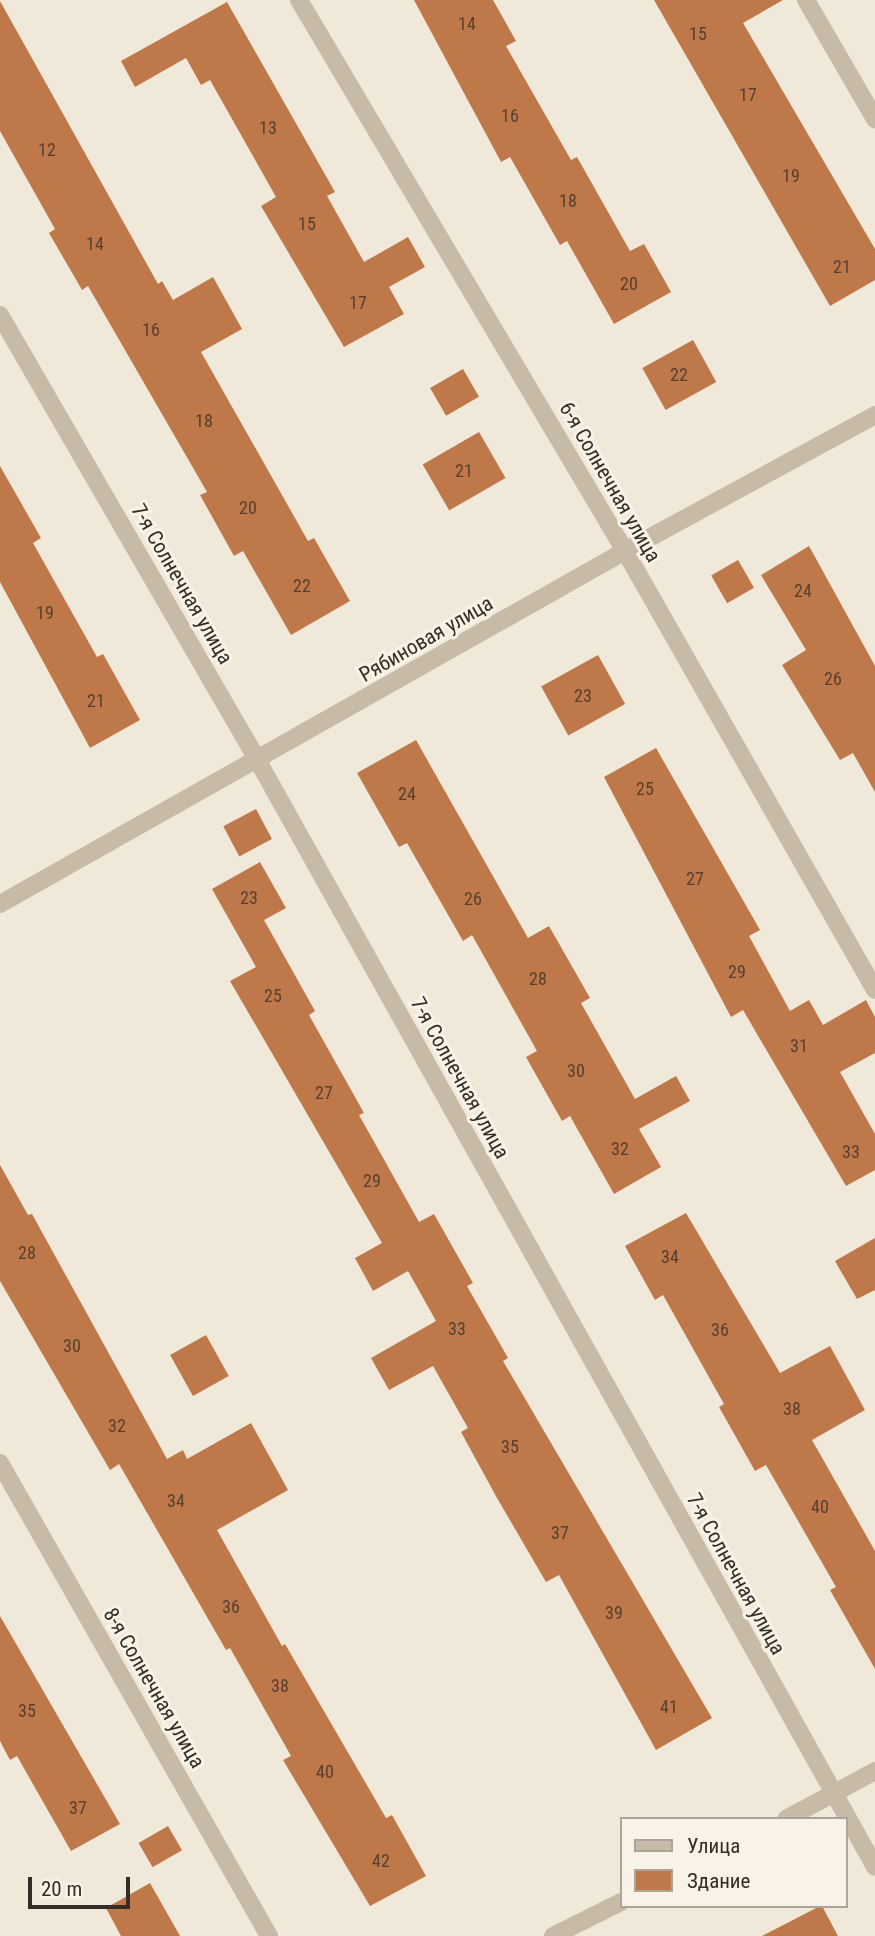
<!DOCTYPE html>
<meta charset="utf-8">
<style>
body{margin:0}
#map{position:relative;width:875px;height:1936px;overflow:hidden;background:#f0e9da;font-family:"Roboto Condensed",sans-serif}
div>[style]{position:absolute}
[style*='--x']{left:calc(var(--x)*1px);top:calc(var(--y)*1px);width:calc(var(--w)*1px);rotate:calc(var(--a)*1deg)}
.building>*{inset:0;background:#bf7849;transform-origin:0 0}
.street>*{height:18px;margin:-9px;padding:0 9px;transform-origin:9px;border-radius:9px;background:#c7bba7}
span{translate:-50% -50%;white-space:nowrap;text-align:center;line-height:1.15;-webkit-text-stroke:6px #f8f3e6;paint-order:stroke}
.number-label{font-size:18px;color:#574030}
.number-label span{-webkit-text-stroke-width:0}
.street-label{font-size:21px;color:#342d27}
.legend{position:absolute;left:620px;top:1817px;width:228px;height:91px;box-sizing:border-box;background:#f8f3e6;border:2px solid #aaa49a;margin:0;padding:9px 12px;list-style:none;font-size:21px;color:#342d27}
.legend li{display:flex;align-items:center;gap:14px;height:35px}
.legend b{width:35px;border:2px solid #aaa49a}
.scale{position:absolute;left:28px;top:1877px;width:102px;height:32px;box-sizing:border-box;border:4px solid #342d27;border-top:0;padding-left:9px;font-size:21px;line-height:24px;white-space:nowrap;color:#342d27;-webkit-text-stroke:5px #f8f3e6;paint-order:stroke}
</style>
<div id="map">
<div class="building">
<div style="clip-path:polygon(414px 0,493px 0,516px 41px,506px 46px,571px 160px,577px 157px,630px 251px,644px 244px,671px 292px,614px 324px,567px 241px,560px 245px,510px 157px,501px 162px)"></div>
<div style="clip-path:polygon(654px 0,783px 0,743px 23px,875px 249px,875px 280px,830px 306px)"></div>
<div style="clip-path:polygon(0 1px,158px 284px,162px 281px,173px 300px,213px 277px,242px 329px,201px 352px,308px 541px,314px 538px,350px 601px,291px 635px,243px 551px,234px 556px,200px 495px,207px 492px,88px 286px,82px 290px,49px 233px,55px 229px,0 131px)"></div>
<div style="clip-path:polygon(227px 2px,335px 192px,327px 196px,364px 262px,408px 237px,425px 267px,389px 287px,404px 314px,344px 347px,261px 206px,276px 197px,210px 80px,201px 85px,186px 58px,135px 87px,121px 61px)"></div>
<div style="left:693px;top:340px;width:48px;height:58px;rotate:61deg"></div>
<div style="left:463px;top:369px;width:32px;height:38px;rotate:60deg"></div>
<div style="left:479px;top:432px;width:53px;height:65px;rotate:60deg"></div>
<div style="clip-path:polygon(0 466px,41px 538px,33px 543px,97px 657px,103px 654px,140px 720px,90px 748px,0 582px)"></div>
<div style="clip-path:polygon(809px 546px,875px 666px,875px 792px,853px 753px,840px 760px,782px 665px,806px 650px,761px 575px)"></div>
<div style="left:738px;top:560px;width:32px;height:31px;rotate:60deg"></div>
<div style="left:598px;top:655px;width:56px;height:65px;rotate:61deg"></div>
<div style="clip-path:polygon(416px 740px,528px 938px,549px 926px,590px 998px,581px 1003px,635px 1099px,676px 1076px,690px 1101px,639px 1129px,661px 1167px,614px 1194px,570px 1116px,562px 1121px,526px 1057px,537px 1051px,472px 935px,463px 941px,407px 843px,399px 847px,357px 773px)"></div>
<div style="clip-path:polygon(656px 748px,760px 930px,749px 936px,790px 1011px,809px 1000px,823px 1025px,866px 1000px,875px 1017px,875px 1053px,840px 1072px,875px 1134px,875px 1170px,846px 1186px,743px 1010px,731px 1017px,604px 777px)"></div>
<div style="left:256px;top:809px;width:34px;height:37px;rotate:62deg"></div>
<div style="clip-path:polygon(260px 862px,286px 908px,264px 920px,315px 1011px,309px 1015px,364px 1113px,359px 1115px,419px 1222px,434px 1214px,473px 1283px,467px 1286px,508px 1358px,503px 1361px,712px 1718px,656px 1750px,559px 1575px,546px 1582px,497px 1498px,461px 1432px,468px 1428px,433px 1366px,389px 1390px,371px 1358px,436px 1321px,408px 1271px,373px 1291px,355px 1258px,382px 1243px,230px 981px,256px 967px,212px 889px)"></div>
<div style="clip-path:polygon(0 1165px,28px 1215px,32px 1214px,167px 1459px,183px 1450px,187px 1459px,251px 1423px,288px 1490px,217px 1530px,282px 1646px,285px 1644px,386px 1818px,392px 1815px,426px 1876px,370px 1906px,283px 1760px,291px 1756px,230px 1648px,226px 1650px,119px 1464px,110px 1470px,0 1281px)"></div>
<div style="clip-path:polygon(686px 1213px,780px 1373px,830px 1346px,865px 1410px,812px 1440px,875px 1551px,875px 1669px,830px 1590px,836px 1587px,766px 1465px,755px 1471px,719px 1407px,724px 1404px,663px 1295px,655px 1300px,625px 1246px)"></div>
<div style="clip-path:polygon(875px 1238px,875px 1290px,857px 1299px,835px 1261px)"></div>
<div style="left:206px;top:1335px;width:47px;height:41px;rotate:61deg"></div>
<div style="clip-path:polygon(0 1616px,120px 1824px,71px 1851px,17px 1756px,10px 1760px,0 1741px)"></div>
<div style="left:168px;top:1826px;width:28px;height:34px;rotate:60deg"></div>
<div style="clip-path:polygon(150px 1883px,180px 1936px,121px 1936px,106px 1908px)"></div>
<div style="clip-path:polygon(822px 1906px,838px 1936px,762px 1936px,820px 1906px)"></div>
</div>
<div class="street">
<div style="--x:299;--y:0;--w:640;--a:59.39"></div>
<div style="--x:625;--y:551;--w:505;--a:60.34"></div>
<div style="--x:806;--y:0;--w:138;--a:59.9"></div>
<div style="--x:0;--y:315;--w:515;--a:59.95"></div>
<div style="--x:258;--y:761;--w:1266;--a:60.84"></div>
<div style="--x:0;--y:904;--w:718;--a:-29.46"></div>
<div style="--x:625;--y:551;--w:285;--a:-28.5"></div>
<div style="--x:0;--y:1463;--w:544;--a:60.37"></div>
<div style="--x:786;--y:1819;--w:101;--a:-28.3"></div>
<div style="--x:553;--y:1936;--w:76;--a:-26.6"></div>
</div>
<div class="number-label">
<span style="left:467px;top:24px">14</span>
<span style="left:698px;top:34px">15</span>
<span style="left:748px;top:95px">17</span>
<span style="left:510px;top:116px">16</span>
<span style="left:268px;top:128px">13</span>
<span style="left:47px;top:150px">12</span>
<span style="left:791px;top:176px">19</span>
<span style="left:568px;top:201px">18</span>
<span style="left:307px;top:224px">15</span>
<span style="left:95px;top:244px">14</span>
<span style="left:842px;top:267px">21</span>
<span style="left:629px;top:284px">20</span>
<span style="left:358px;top:303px">17</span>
<span style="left:151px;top:330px">16</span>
<span style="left:679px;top:375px">22</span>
<span style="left:204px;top:421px">18</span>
<span style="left:464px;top:471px">21</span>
<span style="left:248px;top:508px">20</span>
<span style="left:302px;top:586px">22</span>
<span style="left:803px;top:591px">24</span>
<span style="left:45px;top:613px">19</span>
<span style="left:833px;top:679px">26</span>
<span style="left:583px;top:696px">23</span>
<span style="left:96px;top:701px">21</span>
<span style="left:645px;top:789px">25</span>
<span style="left:407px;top:794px">24</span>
<span style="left:695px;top:879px">27</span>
<span style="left:249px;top:898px">23</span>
<span style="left:473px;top:899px">26</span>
<span style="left:737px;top:972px">29</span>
<span style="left:538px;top:979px">28</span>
<span style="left:273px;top:996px">25</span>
<span style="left:799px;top:1046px">31</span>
<span style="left:576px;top:1071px">30</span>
<span style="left:324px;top:1093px">27</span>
<span style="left:620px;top:1149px">32</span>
<span style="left:851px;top:1152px">33</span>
<span style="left:372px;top:1181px">29</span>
<span style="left:27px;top:1253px">28</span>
<span style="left:670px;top:1257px">34</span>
<span style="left:457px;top:1329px">33</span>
<span style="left:720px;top:1330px">36</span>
<span style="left:72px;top:1346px">30</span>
<span style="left:792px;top:1409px">38</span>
<span style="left:117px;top:1426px">32</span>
<span style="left:510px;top:1447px">35</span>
<span style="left:176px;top:1501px">34</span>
<span style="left:820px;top:1507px">40</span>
<span style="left:560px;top:1533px">37</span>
<span style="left:231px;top:1607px">36</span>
<span style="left:614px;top:1613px">39</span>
<span style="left:280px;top:1686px">38</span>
<span style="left:669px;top:1707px">41</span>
<span style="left:27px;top:1711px">35</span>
<span style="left:325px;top:1772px">40</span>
<span style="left:78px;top:1808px">37</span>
<span style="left:381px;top:1861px">42</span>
</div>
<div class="street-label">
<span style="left:610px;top:482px;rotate:60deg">6-я Солнечная улица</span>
<span style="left:182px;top:584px;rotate:60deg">7-я Солнечная улица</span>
<span style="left:426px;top:639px;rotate:-30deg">Рябиновая улица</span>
<span style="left:460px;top:1078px;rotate:61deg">7-я Солнечная улица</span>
<span style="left:736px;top:1574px;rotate:61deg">7-я Солнечная улица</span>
<span style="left:154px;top:1688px;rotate:60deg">8-я Солнечная улица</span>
</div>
<ul class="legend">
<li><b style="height:9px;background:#c7bba7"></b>Улица</li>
<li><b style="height:19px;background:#bf7849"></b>Здание</li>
</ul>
<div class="scale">20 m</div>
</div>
